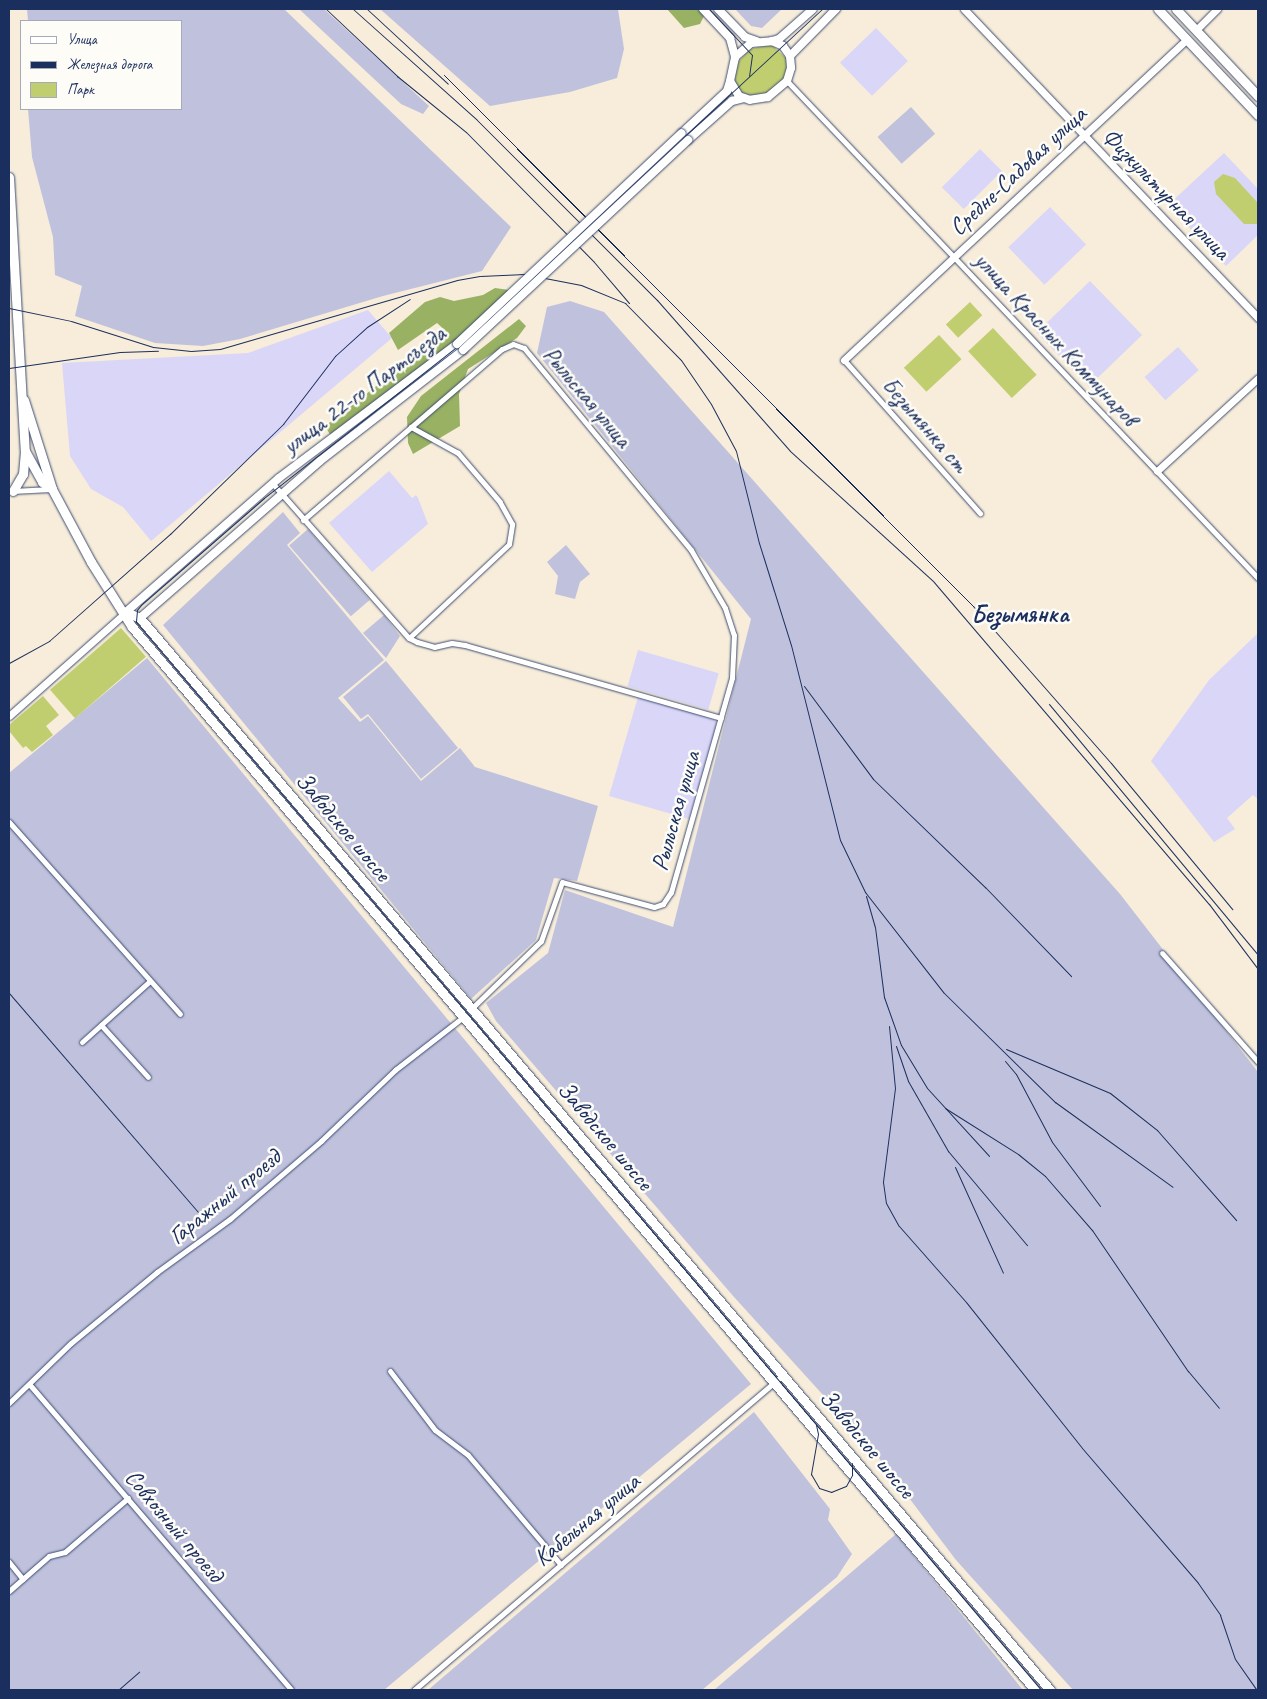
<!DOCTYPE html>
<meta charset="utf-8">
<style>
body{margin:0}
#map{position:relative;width:1267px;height:1699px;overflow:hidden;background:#f7edda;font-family:Caveat,sans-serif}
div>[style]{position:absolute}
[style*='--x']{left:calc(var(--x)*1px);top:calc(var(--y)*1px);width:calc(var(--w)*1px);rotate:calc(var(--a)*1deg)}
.built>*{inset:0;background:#dad6f7;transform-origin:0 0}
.industrial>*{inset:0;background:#c0c2dd;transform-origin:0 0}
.green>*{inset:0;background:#c1ce70;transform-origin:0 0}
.forest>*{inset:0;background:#98b162}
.roads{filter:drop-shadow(0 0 1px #3c4c71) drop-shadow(0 0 1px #3c4c71)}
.minor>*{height:5px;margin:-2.5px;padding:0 2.5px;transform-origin:2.5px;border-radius:2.5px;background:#fff}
.tertiary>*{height:7px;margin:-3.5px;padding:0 3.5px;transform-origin:3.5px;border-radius:3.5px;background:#fff}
.secondary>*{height:8px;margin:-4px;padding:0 4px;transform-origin:4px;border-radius:4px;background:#fff}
.primary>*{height:9px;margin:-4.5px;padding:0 4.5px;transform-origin:4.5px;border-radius:4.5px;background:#fff}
.tram>*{height:1px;margin:-0.5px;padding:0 0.5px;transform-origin:0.5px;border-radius:0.5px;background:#1b2f5e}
.rail>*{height:1px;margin:-0.5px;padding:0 0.5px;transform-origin:0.5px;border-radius:0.5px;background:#1b2f5e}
.bridges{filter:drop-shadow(0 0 1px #3c4c71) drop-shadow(0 0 1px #3c4c71)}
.secondary-bridge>*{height:8px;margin:-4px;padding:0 4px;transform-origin:4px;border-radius:4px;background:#fff}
span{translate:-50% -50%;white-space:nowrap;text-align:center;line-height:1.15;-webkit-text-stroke:5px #fdfcf7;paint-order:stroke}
.street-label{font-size:24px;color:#1b2f5e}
.neighbourhood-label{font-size:25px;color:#1b2f5e;font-weight:700}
.frame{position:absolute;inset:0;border:10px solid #1b2f5e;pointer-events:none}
.legend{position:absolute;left:20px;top:20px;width:162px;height:90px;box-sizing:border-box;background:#fdfcf7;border:1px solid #a3aaba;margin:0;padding:6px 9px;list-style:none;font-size:15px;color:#1b2f5e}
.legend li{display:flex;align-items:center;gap:10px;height:25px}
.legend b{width:25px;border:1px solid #a3aaba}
</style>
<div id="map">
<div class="built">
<div style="left:876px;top:28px;width:46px;height:50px;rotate:46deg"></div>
<div style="left:980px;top:149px;width:31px;height:54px;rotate:45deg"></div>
<div style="clip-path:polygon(1224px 153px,1258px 189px,1258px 235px,1226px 266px,1168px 205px)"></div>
<div style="left:1050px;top:207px;width:52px;height:58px;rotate:46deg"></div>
<div style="left:1090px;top:281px;width:75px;height:74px;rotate:46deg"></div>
<div style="clip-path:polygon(368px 310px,392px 338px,151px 541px,123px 507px,91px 489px,70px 456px,62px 363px,248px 353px)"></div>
<div style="left:1178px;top:347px;width:31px;height:45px;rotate:48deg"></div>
<div style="clip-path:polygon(389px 471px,412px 498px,416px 495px,418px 498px,428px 524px,372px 572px,329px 523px)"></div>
<div style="clip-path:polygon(1258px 633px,1258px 799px,1253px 795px,1227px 818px,1235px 829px,1214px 842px,1151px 761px,1209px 680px)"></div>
<div style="left:638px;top:650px;width:84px;height:38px;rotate:16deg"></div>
<div style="clip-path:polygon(638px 697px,713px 717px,717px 724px,689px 819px,609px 796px)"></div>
</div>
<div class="industrial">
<div style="clip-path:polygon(27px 9px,284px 9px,511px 227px,482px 271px,383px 296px,240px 339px,203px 346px,155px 343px,75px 316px,82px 286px,55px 275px,53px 237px,32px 157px,28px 109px,181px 109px,181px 21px,28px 21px)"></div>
<div style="clip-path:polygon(299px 9px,324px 9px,429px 106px,423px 114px,401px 104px)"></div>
<div style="clip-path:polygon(380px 9px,618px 9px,624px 49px,617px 78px,570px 92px,490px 106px)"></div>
<div style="clip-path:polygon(735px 9px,782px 9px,762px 28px,751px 26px)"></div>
<div style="left:911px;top:107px;width:36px;height:45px;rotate:48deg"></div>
<div style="clip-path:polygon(570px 301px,604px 312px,1120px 894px,1258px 1072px,1258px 1690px,1073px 1690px,956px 1560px,872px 1449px,734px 1297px,496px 1021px,486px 1003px,548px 953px,565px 890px,673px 927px,751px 619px,537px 353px,547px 307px)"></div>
<div style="clip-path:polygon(283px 512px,300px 533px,287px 545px,384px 660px,338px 698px,360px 722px,368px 716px,421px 781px,460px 748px,475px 767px,598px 806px,577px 881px,554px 878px,536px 940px,471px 999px,163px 625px)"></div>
<div style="left:308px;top:529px;width:94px;height:25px;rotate:49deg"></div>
<div style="clip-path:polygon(566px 545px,590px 574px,580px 582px,575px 599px,555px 594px,558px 576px,547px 562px)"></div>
<div style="clip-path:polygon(384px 615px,400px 636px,386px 658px,363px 633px)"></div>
<div style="clip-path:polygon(147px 658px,751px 1384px,384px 1690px,9px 1690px,9px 773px)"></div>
<div style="clip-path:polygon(386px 661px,458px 748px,421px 779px,368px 714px,361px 719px,343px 697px)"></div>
<div style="clip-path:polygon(754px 1412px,830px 1509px,828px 1520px,852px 1554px,837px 1577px,702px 1690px,428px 1690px)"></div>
<div style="clip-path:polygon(896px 1534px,1023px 1690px,714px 1690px)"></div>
</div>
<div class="green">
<div style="clip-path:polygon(771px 44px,786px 58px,787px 69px,783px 80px,770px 92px,759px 96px,742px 94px,734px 80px,737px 63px,750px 49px)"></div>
<div style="clip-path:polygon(1223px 174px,1235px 178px,1258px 203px,1258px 224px,1244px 224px,1216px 194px,1214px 182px)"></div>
<div style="left:970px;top:302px;width:18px;height:33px;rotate:47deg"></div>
<div style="left:993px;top:328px;width:64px;height:34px;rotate:47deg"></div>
<div style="left:939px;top:335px;width:33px;height:48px;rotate:47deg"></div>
<div style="left:121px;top:628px;width:38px;height:94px;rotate:49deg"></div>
<div style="clip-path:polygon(43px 696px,59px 715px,46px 726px,53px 735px,32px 752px,26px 746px,23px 748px,9px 731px,9px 725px)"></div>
</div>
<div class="forest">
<div style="clip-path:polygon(667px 9px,699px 9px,704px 16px,700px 24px,684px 28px)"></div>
<div style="clip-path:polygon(495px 288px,509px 290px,461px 338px,331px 436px,325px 426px,388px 377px,412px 354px,448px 333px,437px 323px,398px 350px,389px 333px,425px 302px,440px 297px,454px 301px,483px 295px)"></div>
<div style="clip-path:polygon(519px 319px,526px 326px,517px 338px,468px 369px,459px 394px,460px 426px,413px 454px,408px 443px,407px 417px,421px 396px)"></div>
</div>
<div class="roads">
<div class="minor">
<div style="--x:787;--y:81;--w:685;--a:46.54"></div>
<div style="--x:844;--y:360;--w:205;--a:48.4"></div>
<div style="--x:273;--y:484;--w:205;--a:48.6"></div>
<div style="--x:409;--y:638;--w:9;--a:27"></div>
<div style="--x:417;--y:642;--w:18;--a:16"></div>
<div style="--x:434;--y:647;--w:18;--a:-13"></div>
<div style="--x:452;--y:643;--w:13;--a:9"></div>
<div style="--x:465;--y:645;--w:266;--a:15.9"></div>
<div style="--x:12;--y:491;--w:39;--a:-3"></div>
<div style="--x:303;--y:520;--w:262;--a:-40.7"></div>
<div style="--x:502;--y:349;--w:12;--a:-24"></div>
<div style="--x:513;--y:344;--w:12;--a:20"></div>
<div style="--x:524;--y:348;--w:262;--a:50.4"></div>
<div style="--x:691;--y:550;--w:67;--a:59.6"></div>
<div style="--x:725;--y:608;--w:28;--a:72"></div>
<div style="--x:734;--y:635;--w:43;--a:92.7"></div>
<div style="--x:732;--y:678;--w:223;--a:105.9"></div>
<div style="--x:671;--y:892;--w:14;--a:124"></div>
<div style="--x:663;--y:904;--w:9;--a:162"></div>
<div style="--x:654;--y:907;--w:95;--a:-164.8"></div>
<div style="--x:562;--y:882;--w:63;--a:109.6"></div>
<div style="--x:541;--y:941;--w:98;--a:135.8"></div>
<div style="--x:409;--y:638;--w:137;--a:-43.2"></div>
<div style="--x:509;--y:544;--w:20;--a:-81"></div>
<div style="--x:512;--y:524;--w:25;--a:-119"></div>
<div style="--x:500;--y:502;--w:65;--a:-130.6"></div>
<div style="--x:458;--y:453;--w:54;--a:-151"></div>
<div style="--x:9;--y:822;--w:257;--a:48.3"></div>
<div style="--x:1162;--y:953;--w:145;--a:48.6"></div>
<div style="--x:101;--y:1025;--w:70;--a:47.9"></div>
<div style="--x:82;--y:1042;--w:91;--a:-41.9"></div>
<div style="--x:390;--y:1371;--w:74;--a:52.7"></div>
<div style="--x:435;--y:1430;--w:41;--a:37.1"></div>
<div style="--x:468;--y:1455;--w:144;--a:49.8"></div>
<div style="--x:30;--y:1385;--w:401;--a:49.4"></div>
<div style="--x:9;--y:1403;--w:86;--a:-44.1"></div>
<div style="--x:71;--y:1343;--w:112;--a:-39.5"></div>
<div style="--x:157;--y:1272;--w:90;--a:-36"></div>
<div style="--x:230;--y:1219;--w:120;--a:-40.6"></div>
<div style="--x:321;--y:1141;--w:103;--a:-43.8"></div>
<div style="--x:395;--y:1070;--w:86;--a:-37.9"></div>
<div style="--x:9;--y:1562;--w:22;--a:51"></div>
<div style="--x:9;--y:1591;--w:53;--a:-41.2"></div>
<div style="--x:49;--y:1556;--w:16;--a:-14"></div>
<div style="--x:65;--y:1552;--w:83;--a:-40.6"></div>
<div style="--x:414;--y:1690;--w:485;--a:-40.5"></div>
</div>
<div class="tertiary">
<div style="--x:964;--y:9;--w:427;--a:46.4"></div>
<div style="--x:1196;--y:30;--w:30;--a:-45"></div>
<div style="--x:844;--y:360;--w:470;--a:-43.1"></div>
<div style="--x:1157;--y:471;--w:137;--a:-42.6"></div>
<div style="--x:9;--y:716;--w:157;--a:-41.6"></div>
</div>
<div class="secondary">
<div style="--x:703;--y:9;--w:40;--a:47"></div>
<div style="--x:730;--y:38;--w:20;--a:75"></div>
<div style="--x:718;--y:9;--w:39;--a:46"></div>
<div style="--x:745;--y:37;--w:12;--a:20"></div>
<div style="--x:772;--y:41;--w:12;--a:24"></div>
<div style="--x:783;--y:46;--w:12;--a:55"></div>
<div style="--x:790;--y:56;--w:12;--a:85"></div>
<div style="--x:791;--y:68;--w:14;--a:107"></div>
<div style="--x:787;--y:81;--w:25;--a:140"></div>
<div style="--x:768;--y:97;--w:18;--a:171"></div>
<div style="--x:750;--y:100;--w:12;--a:-160"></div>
<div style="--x:739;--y:96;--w:17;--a:-121"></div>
<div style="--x:730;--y:81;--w:25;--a:-78"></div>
<div style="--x:735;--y:57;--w:21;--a:-41"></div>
<div style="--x:751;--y:43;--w:21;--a:-5"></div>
<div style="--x:772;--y:41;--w:7;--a:-16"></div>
<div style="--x:779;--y:39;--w:45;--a:-41.4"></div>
<div style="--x:790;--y:56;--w:66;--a:-45.6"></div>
<div style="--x:682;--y:133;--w:62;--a:-43"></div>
<div style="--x:727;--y:91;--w:10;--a:-73"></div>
<div style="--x:688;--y:140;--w:59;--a:-41.6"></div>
<div style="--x:732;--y:101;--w:12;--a:-14"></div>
<div style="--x:126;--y:612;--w:203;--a:-41.2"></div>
<div style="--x:279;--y:478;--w:223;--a:-37"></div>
<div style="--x:140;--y:618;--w:239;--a:-41.1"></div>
<div style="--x:320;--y:461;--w:181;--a:-37.8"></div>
</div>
<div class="primary">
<div style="--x:1158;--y:9;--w:146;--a:46.7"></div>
<div style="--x:1176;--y:9;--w:120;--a:46.7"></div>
<div style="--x:9;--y:177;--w:274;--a:86.7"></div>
<div style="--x:25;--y:451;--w:35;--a:61"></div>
<div style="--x:42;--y:482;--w:12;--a:35"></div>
<div style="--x:52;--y:489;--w:83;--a:61.9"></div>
<div style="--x:91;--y:562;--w:77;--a:57.8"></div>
<div style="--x:132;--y:627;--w:1395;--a:49.65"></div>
<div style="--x:24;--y:400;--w:93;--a:72.5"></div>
<div style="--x:13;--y:491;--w:20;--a:-60"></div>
<div style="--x:23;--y:474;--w:22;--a:-85"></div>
<div style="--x:126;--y:612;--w:15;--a:23"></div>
<div style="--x:140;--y:618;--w:1406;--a:49.67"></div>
</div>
</div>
<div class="tram">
<div style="--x:709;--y:9;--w:63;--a:46.9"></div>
<div style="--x:752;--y:55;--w:21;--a:98"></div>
<div style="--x:822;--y:9;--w:495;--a:137.2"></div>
<div style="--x:459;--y:345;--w:248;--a:141.9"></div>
<div style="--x:264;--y:498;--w:163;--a:139"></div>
<div style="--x:141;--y:605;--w:6;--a:129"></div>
<div style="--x:137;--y:610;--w:12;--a:95"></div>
<div style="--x:136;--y:622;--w:1400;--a:49.72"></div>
<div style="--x:816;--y:1425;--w:9;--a:77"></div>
<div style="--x:818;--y:1434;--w:41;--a:99.9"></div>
<div style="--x:811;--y:1474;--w:16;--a:60"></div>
<div style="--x:819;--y:1488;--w:13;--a:18"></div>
<div style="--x:831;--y:1492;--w:16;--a:-22"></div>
<div style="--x:846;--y:1486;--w:13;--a:-61"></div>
<div style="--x:852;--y:1475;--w:12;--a:-90"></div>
</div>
<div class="rail">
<div style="--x:326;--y:9;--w:98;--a:43.3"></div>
<div style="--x:397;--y:76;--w:89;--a:39.1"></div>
<div style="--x:466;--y:132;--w:182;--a:45.4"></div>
<div style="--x:594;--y:262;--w:54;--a:49.5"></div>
<div style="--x:353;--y:9;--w:166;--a:41.8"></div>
<div style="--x:477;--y:120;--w:255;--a:45"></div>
<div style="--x:657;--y:300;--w:201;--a:48.6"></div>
<div style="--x:790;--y:451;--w:193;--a:42.3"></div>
<div style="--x:933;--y:581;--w:425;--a:49.5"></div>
<div style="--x:1209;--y:904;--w:81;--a:53"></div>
<div style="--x:367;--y:9;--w:110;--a:42.8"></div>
<div style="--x:444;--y:75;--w:750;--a:45.11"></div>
<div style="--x:973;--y:606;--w:209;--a:48.7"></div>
<div style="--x:1111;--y:763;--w:190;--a:50.3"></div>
<div style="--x:9;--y:308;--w:63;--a:11.8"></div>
<div style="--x:71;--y:321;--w:86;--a:17.6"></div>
<div style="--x:153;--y:347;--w:38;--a:6"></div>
<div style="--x:191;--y:351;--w:29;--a:-4"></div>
<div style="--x:220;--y:349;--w:247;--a:-16.2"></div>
<div style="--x:457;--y:280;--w:23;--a:-10"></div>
<div style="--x:480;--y:276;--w:44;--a:-2.6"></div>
<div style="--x:524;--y:274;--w:58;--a:10.9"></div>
<div style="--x:581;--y:285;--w:48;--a:22.2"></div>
<div style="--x:625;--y:303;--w:80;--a:45.5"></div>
<div style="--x:681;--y:360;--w:53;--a:55.7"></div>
<div style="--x:711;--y:404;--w:53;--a:62"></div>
<div style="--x:736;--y:451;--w:95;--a:76"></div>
<div style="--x:759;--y:543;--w:107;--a:72.6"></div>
<div style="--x:791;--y:645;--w:201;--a:75.9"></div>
<div style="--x:840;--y:840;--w:58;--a:64.3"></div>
<div style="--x:865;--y:892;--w:128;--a:52"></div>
<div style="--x:944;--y:993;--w:156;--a:44.5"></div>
<div style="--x:1055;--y:1102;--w:145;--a:35.8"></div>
<div style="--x:9;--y:368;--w:112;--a:-8.2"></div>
<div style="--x:120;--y:352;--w:38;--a:-2"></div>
<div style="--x:9;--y:663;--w:46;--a:-28.8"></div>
<div style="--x:49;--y:641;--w:162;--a:-41.5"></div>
<div style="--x:170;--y:534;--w:158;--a:-44.2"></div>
<div style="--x:283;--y:424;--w:86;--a:-52.6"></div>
<div style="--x:335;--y:356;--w:43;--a:-42.2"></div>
<div style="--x:367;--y:327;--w:51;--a:-33.1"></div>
<div style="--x:804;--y:686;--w:116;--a:53.4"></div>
<div style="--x:873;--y:779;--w:156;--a:44"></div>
<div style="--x:985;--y:887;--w:124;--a:46"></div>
<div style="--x:1049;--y:704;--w:327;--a:50.2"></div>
<div style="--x:866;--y:896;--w:32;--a:74"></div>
<div style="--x:875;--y:927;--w:71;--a:82.7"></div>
<div style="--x:884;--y:997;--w:51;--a:70.5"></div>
<div style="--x:901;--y:1045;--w:50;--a:58.8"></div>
<div style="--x:927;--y:1088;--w:92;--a:47.6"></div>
<div style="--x:9;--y:993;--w:297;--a:49.2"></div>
<div style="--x:889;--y:1026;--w:62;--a:84.5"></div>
<div style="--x:895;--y:1088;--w:95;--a:97.3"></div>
<div style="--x:883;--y:1182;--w:21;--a:82"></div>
<div style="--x:886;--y:1203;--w:26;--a:61"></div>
<div style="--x:899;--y:1226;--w:101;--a:48.6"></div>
<div style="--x:966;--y:1302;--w:186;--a:51.5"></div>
<div style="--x:1082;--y:1448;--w:178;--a:49.3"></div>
<div style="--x:1198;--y:1583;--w:39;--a:55"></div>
<div style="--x:1220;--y:1615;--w:46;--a:71.2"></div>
<div style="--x:1235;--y:1659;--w:38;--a:55"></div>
<div style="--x:896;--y:1046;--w:37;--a:71"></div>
<div style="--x:908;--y:1081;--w:81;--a:60.3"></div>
<div style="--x:948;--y:1151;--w:123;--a:50"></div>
<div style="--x:1006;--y:1049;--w:113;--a:22.9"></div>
<div style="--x:1110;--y:1093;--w:60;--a:38.2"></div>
<div style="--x:1157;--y:1130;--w:120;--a:48.7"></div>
<div style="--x:1005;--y:1061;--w:17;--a:50"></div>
<div style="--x:1016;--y:1074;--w:77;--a:62.1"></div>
<div style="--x:1052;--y:1142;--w:80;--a:53.1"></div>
<div style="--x:945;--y:1108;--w:86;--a:32.2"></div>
<div style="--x:1018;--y:1154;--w:35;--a:39"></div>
<div style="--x:1045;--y:1176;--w:72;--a:49"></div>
<div style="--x:1092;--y:1230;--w:171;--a:55.8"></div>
<div style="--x:1188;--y:1371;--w:48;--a:50"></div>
<div style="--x:955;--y:1167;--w:116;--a:65.6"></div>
<div style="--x:118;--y:1690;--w:28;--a:-41"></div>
</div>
<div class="bridges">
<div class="secondary-bridge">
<div style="--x:457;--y:344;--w:308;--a:-43.2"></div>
<div style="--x:463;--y:350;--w:308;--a:-43"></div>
</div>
</div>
<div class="street-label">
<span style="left:1018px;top:171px;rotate:-43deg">Средне-Садовая улица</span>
<span style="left:1166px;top:194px;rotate:46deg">Физкультурная улица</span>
<span style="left:1056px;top:339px;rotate:47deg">улица Красных Коммунаров</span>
<span style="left:364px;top:390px;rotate:-37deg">улица 22-го Партсъезда</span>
<span style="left:587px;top:397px;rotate:50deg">Рыльская улица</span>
<span style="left:925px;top:425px;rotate:49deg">Безымянка ст</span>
<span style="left:676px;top:811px;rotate:-74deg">Рыльская улица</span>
<span style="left:343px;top:827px;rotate:50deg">Заводское шоссе</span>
<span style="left:605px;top:1136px;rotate:50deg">Заводское шоссе</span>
<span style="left:225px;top:1197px;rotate:-39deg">Гаражный проезд</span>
<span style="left:867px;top:1444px;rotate:50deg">Заводское шоссе</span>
<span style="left:587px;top:1520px;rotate:-40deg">Кабельная улица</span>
<span style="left:174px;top:1526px;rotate:50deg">Совхозный проезд</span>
</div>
<div class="neighbourhood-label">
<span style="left:1020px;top:614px">Безымянка</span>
</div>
<div class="frame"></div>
<ul class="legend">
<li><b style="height:6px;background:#fff"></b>Улица</li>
<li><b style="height:6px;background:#1b2f5e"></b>Железная дорога</li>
<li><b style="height:14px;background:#c1ce70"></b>Парк</li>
</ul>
</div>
